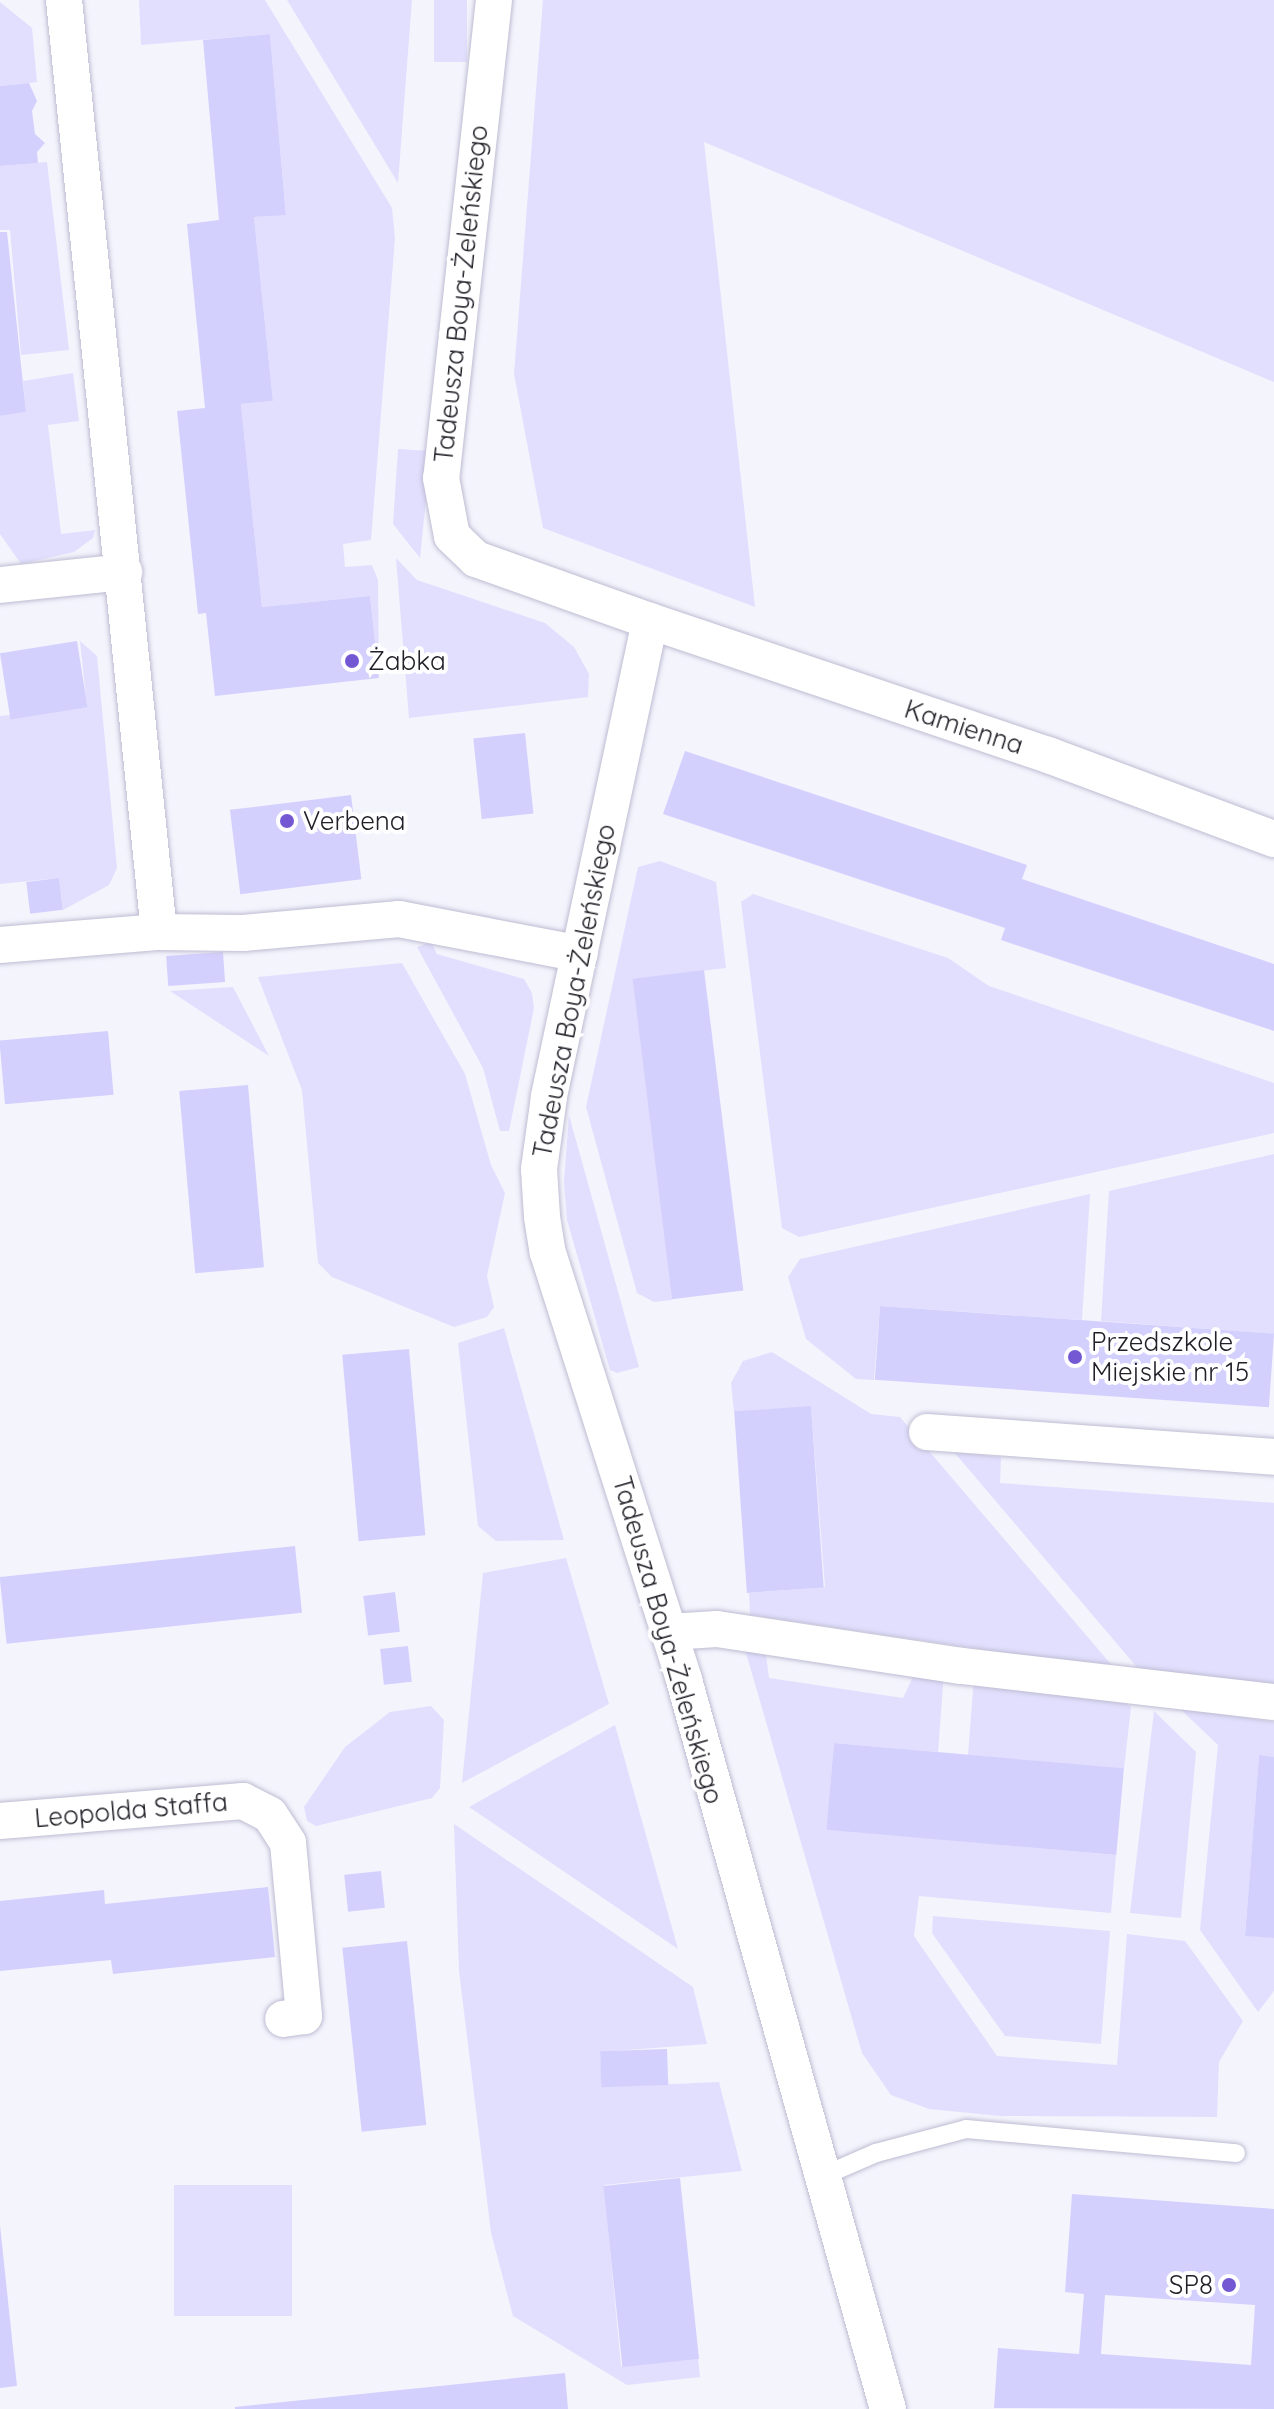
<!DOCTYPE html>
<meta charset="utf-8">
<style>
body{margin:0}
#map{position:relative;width:1274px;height:2409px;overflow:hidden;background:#f4f4fd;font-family:Quicksand,sans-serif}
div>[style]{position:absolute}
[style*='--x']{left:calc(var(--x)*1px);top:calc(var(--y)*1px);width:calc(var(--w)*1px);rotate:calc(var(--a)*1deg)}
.green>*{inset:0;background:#e2dffe;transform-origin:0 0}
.building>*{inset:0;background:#d4d0fe;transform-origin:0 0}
.roads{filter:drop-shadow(0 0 2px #bebcd2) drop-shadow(0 0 2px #bebcd2)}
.lane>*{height:18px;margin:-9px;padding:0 9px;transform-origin:9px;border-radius:9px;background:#fff}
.street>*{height:36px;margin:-18px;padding:0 18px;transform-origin:18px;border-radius:18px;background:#fff}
.dots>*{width:22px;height:22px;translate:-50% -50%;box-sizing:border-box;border:4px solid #fff;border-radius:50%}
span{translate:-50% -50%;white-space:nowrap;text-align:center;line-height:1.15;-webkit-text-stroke:8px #fff;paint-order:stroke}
.street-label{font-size:26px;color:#212028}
.poi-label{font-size:26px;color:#212028}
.left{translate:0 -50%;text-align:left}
.right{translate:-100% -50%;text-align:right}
</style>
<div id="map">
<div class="green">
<div style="clip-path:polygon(139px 0,265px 0,392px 208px,395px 238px,371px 540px,343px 544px,345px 567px,372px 565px,378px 580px,379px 678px,370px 596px,262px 607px,241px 404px,273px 401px,254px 217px,286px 214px,270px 34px,141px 45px)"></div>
<div style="clip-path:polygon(287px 0,412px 0,398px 183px)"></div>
<div style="left:434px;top:0;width:33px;height:62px"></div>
<div style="clip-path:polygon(543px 0,1274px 0,1274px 382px,704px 142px,755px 607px,543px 528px,514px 374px)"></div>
<div style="clip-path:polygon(0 2px,32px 28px,37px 82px,0 86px)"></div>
<div style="clip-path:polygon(47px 162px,69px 350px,21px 355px,10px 230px,0 230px,0 166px)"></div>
<div style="clip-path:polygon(73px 373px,79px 421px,48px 425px,61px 534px,95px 530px,93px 538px,74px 552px,21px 564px,0 534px,0 416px,26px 412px,23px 381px)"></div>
<div style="clip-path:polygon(398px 449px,431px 451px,420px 558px,393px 524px)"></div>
<div style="clip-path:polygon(396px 558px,417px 580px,545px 623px,574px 647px,589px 674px,588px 697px,409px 718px)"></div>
<div style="clip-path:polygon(80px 641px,97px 656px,117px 868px,109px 885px,63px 910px,59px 878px,0 884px,0 716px,87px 707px)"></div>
<div style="clip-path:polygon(660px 861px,716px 882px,726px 968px,633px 979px,672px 1300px,654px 1302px,637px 1293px,586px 1107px,638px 867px)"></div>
<div style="clip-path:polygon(753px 894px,948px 958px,989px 986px,1274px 1083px,1274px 1133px,799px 1237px,782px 1228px,741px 902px)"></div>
<div style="clip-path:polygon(431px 942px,437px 954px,524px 979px,532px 993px,534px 1008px,509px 1131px,500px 1131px,483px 1068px,417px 947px)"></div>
<div style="clip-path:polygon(402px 963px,465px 1074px,491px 1165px,505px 1193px,487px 1276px,494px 1307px,487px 1317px,454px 1327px,332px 1277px,318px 1263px,302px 1090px,258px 977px)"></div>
<div style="clip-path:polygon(233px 987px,269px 1056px,170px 991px)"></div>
<div style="clip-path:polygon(569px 1115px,639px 1367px,617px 1373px,610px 1370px,567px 1220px,564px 1182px)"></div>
<div style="clip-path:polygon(1274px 1154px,1274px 1334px,1101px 1321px,1109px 1191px)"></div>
<div style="clip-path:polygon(1090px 1194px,1082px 1320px,880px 1306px,874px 1380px,856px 1379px,806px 1339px,788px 1277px,800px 1259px)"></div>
<div style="clip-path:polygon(504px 1328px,564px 1540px,496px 1541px,478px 1526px,458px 1343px)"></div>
<div style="clip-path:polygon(772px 1352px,871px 1414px,900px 1417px,1115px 1669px,750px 1615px,749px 1593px,825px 1587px,811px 1407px,734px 1412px,731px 1383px,743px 1361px)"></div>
<div style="clip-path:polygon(954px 1452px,1001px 1457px,1000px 1483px,1274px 1503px,1274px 1690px,1141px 1672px)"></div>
<div style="clip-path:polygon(566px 1558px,609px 1704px,462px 1783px,483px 1573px)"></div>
<div style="clip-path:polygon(744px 1646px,765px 1646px,769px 1678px,903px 1698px,918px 1666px,944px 1673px,938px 1752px,834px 1743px,827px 1829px,1116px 1855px,1111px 1913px,919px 1896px,914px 1936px,997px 2056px,1117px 2065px,1127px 1934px,1185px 1941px,1243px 2021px,1219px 2062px,1217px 2117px,1000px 2116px,929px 2109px,891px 2095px,862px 2053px)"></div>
<div style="clip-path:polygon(974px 1677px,1119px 1695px,1131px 1707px,1124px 1769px,968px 1755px)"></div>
<div style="clip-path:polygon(431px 1706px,444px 1720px,440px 1788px,432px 1798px,316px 1826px,307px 1821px,304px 1807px,345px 1747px,390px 1712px)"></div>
<div style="clip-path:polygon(1178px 1707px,1274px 1722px,1274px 1757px,1259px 1756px,1245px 1935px,1274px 1938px,1274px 1991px,1258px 2012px,1200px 1930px,1218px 1745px)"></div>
<div style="clip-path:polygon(1154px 1711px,1196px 1752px,1181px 1918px,1130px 1913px)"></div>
<div style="clip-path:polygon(615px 1725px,678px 1949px,469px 1807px)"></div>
<div style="clip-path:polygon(454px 1824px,693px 1987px,707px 2044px,600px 2052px,602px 2087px,719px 2082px,742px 2171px,604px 2185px,621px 2366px,698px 2359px,700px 2377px,627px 2385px,513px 2316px,491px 2233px,459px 1971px)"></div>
<div style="clip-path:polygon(933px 1916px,1110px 1931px,1101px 2044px,1005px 2036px,932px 1933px)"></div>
<div style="left:292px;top:2185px;width:131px;height:118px;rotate:90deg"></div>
</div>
<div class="building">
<div style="clip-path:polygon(270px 34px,286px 215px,254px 217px,273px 401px,241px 404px,262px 607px,370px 596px,379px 678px,215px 696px,206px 613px,198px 614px,177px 411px,205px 408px,187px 224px,219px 220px,203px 40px)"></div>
<div style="clip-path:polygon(29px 83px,37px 101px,32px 111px,35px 134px,45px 143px,37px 152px,38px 163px,0 166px,0 86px)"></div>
<div style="clip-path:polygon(0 232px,7px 232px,26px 412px,0 416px)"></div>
<div style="left:77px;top:641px;width:67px;height:78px;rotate:81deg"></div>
<div style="left:525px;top:733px;width:81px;height:52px;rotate:84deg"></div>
<div style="clip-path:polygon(685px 751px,1027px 865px,1022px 879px,1274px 964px,1274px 1031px,1001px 940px,1005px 928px,663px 814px)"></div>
<div style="left:351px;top:795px;width:85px;height:122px;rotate:83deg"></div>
<div style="left:59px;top:878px;width:32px;height:33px;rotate:83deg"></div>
<div style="left:223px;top:952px;width:30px;height:57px;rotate:86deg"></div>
<div style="left:704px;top:970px;width:323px;height:72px;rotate:83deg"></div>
<div style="left:108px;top:1031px;width:64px;height:109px;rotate:85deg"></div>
<div style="left:248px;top:1085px;width:183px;height:69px;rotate:85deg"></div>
<div style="left:880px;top:1306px;width:395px;height:74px;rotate:4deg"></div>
<div style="left:409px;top:1349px;width:187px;height:67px;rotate:85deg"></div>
<div style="left:811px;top:1406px;width:182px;height:77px;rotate:86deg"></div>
<div style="left:295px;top:1546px;width:67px;height:297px;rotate:84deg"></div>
<div style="left:395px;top:1592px;width:40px;height:32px;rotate:83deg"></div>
<div style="left:408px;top:1646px;width:36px;height:28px;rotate:84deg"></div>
<div style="left:834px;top:1743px;width:291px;height:87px;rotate:5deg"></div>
<div style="clip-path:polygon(1259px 1755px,1274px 1757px,1274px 1938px,1245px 1936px)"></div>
<div style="left:381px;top:1871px;width:37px;height:37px;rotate:84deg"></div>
<div style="clip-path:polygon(268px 1887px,275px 1957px,113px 1974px,111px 1960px,0 1971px,0 1901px,104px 1890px,105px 1904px)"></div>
<div style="left:407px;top:1941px;width:185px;height:65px;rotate:84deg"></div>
<div style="left:667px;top:2049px;width:36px;height:67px;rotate:88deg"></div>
<div style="left:680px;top:2178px;width:182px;height:77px;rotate:84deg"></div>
<div style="clip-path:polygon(evenodd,1072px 2194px,1274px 2209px,1274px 2409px,994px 2408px,998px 2348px,1079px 2354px,1084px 2294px,1065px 2292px,1072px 2194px,1105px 2295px,1255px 2305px,1251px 2365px,1101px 2354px,1105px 2295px)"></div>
<div style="clip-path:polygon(0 2225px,17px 2386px,0 2388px)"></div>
<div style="clip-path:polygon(565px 2373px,568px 2409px,235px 2409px,235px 2407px)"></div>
</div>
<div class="roads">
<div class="lane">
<div style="--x:823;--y:2176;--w:58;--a:-23.5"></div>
<div style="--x:876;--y:2153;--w:93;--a:-14.9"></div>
<div style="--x:966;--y:2129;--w:271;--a:5.1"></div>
</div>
<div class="street">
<div style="--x:494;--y:0;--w:481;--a:96.3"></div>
<div style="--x:441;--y:478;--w:59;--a:79.3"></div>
<div style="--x:452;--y:536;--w:33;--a:44"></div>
<div style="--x:476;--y:559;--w:185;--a:19.6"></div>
<div style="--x:650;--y:621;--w:487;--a:102"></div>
<div style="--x:549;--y:1097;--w:73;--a:97.9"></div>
<div style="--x:539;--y:1169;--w:48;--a:86.4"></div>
<div style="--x:542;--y:1217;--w:36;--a:81"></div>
<div style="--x:548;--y:1253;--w:448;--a:72.3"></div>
<div style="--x:684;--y:1680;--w:757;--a:74.37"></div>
<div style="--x:0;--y:585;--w:125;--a:-6"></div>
<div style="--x:650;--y:621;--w:420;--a:18.6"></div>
<div style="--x:1048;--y:755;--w:241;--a:20.4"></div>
<div style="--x:159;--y:932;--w:84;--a:0.7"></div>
<div style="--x:243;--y:933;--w:157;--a:-5.1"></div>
<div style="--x:399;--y:919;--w:184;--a:10.9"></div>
<div style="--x:0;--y:945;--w:160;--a:-4.7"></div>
<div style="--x:159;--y:932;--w:937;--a:-95.82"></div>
<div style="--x:927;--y:1432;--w:348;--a:4.1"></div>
<div style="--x:669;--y:1632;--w:48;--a:-3.6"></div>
<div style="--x:717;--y:1629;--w:248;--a:8.6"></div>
<div style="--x:962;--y:1666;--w:314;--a:6.6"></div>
<div style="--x:0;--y:1821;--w:244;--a:-4.7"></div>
<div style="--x:243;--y:1801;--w:30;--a:27"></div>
<div style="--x:270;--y:1815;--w:33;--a:57"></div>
<div style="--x:288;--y:1843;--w:174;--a:84.7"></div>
<div style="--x:304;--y:2016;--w:21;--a:172"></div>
</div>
</div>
<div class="dots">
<div style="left:352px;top:661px;background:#7458d3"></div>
<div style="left:287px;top:821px;background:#7458d3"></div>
<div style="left:1075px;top:1357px;background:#7458d3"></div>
<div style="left:1229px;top:2285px;background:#7458d3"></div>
</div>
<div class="street-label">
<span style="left:461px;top:294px;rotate:-84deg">Tadeusza Boya-Żeleńskiego</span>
<span style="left:964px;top:727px;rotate:18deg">Kamienna</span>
<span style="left:574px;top:991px;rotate:-79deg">Tadeusza Boya-Żeleńskiego</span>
<span style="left:668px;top:1640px;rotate:74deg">Tadeusza Boya-Żeleńskiego</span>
<span style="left:131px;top:1810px;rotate:-5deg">Leopolda Staffa</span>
</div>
<div class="poi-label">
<span class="left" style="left:368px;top:661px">Żabka</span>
<span class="left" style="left:303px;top:821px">Verbena</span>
<span class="left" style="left:1091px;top:1357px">Przedszkole<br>Miejskie nr 15</span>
<span class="right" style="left:1213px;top:2285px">SP8</span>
</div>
</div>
